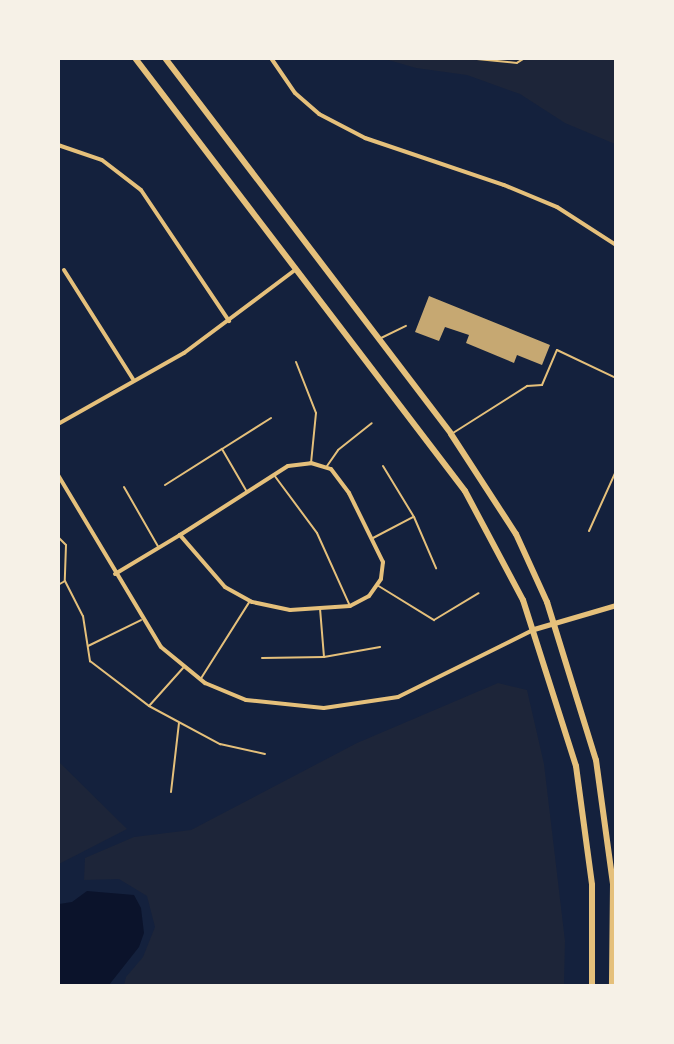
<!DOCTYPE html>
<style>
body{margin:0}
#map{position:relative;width:674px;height:1044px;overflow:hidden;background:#14213d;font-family:"Golos Text",sans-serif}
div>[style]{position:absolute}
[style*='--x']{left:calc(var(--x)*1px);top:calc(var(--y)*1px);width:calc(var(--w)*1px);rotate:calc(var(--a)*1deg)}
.green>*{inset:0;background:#1d2539}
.water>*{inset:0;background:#0b132b}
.building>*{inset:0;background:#c6a872}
.path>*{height:1.5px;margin:-0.75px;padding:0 0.75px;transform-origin:0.75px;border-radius:0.75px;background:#e5c07b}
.service>*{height:2px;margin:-1px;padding:0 1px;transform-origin:1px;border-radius:1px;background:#e5c07b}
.minor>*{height:4px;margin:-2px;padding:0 2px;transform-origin:2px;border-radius:2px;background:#e5c07b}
.tertiary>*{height:4.5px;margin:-2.25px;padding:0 2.25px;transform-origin:2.25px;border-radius:2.25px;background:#e5c07b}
.primary>*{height:6px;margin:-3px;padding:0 3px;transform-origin:3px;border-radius:3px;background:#e5c07b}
span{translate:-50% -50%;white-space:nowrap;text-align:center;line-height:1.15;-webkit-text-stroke:6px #f6f1e7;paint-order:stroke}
.frame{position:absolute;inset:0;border:60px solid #f6f1e7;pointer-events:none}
</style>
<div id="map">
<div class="green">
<div style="clip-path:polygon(385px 59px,615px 59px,615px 144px,565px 123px,520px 94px,467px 75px,416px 68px)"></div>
<div style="clip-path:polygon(498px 683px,527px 690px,544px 764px,565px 941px,564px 985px,124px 985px,126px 977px,143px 957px,155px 927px,147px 896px,119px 879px,84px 880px,85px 858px,134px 837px,191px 830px,357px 743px)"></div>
<div style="clip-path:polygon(58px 761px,127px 829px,59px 864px,58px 864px)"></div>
</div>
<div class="water">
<div style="clip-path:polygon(87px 891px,134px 895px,141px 908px,144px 933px,139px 947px,109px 985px,59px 985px,59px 904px,72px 902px)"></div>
</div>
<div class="building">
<div style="clip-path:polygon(429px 296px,550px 345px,542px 365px,517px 355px,514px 363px,466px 343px,469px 335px,445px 327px,439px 341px,415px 332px)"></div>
</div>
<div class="path">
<div style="--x:467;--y:58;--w:50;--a:5.7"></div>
<div style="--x:517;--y:63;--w:9;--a:-32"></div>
</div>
<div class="service">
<div style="--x:379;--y:339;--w:30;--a:-26"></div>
<div style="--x:296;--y:362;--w:55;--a:68.6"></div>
<div style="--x:316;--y:413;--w:50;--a:95.7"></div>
<div style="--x:453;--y:433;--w:88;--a:-32.4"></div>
<div style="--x:527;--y:386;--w:15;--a:-4"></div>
<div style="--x:542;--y:385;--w:38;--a:-67"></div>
<div style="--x:557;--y:350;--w:65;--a:25.4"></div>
<div style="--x:327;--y:466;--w:19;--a:-55"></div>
<div style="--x:338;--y:450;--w:43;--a:-38.5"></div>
<div style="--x:383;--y:466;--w:60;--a:58.7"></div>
<div style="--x:414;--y:517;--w:56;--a:66.7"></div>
<div style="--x:274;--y:475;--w:72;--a:53.4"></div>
<div style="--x:317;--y:533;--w:80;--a:65.7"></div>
<div style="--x:165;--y:485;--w:67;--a:-32.3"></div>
<div style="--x:124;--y:487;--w:70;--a:60.2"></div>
<div style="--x:247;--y:492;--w:50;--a:-120.2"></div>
<div style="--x:222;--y:449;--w:58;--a:-32.3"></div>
<div style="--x:589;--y:531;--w:66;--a:-65.8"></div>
<div style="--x:58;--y:537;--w:11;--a:45"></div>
<div style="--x:66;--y:545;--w:36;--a:92"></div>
<div style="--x:65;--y:581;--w:39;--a:63"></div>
<div style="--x:83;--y:616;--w:46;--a:81.2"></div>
<div style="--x:90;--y:661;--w:74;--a:37.3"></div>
<div style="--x:373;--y:538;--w:45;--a:-27.7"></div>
<div style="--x:58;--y:585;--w:8;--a:-30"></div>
<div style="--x:377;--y:585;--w:67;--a:31.6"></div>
<div style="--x:434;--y:620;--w:52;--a:-31"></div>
<div style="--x:88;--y:646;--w:59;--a:-26.1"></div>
<div style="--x:324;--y:657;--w:57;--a:-10.1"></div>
<div style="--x:262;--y:658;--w:62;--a:-0.9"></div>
<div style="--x:324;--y:657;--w:49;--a:-94.7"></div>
<div style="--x:183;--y:668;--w:51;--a:131.8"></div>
<div style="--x:149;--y:706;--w:81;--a:28.2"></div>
<div style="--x:220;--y:744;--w:46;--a:12.5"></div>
<div style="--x:200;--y:680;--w:93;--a:-57.7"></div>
<div style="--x:171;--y:792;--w:69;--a:-83.4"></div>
</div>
<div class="minor">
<div style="--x:271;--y:58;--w:42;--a:55.6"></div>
<div style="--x:295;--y:93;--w:32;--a:41"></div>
<div style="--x:319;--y:114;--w:52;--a:27.6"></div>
<div style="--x:365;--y:138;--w:147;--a:18.7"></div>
<div style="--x:504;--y:185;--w:57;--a:22.5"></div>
<div style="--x:557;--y:207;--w:70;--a:32.8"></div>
<div style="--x:58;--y:145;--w:46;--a:18.8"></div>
<div style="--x:102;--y:160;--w:49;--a:37.6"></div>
<div style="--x:141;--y:190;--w:158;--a:56.1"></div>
<div style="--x:64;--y:270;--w:129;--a:57.7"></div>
<div style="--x:58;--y:424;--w:145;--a:-29.4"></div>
<div style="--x:184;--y:353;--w:139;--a:-36.8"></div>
<div style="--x:311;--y:463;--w:21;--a:17"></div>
<div style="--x:331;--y:469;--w:30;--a:53"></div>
<div style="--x:349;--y:493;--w:77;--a:63.8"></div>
<div style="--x:383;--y:562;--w:17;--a:97"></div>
<div style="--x:381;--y:579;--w:21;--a:125"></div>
<div style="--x:369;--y:596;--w:21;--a:152"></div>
<div style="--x:350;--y:606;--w:60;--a:176.2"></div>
<div style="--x:290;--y:610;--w:39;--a:-168"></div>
<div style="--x:252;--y:602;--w:31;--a:-151"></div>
<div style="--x:225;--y:587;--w:69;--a:-130.9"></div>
<div style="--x:180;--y:535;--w:128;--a:-32.6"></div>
<div style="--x:288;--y:466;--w:23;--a:-7"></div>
<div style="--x:58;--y:475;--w:200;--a:59.1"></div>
<div style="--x:161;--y:647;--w:57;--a:39.3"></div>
<div style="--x:205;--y:683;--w:44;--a:22.5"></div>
<div style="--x:246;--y:700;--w:78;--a:5.9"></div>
<div style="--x:324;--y:708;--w:75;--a:-8.5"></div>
<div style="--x:398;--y:697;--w:151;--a:-26.4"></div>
<div style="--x:115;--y:574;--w:76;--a:-31"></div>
</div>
<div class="tertiary">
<div style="--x:534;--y:629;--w:85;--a:-16.3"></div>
</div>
<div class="primary">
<div style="--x:135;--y:58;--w:544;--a:52.69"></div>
<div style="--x:465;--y:491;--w:123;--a:62"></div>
<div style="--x:523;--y:600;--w:174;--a:72.3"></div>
<div style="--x:576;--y:766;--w:120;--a:82.3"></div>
<div style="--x:592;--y:885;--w:101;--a:90"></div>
<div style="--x:165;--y:58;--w:472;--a:52.7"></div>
<div style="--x:451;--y:434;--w:119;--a:57"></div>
<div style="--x:516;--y:534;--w:75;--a:65.5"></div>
<div style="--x:547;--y:602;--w:165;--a:72.8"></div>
<div style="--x:596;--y:760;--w:125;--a:82.2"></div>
<div style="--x:613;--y:884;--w:102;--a:90.6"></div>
</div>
<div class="frame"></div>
</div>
